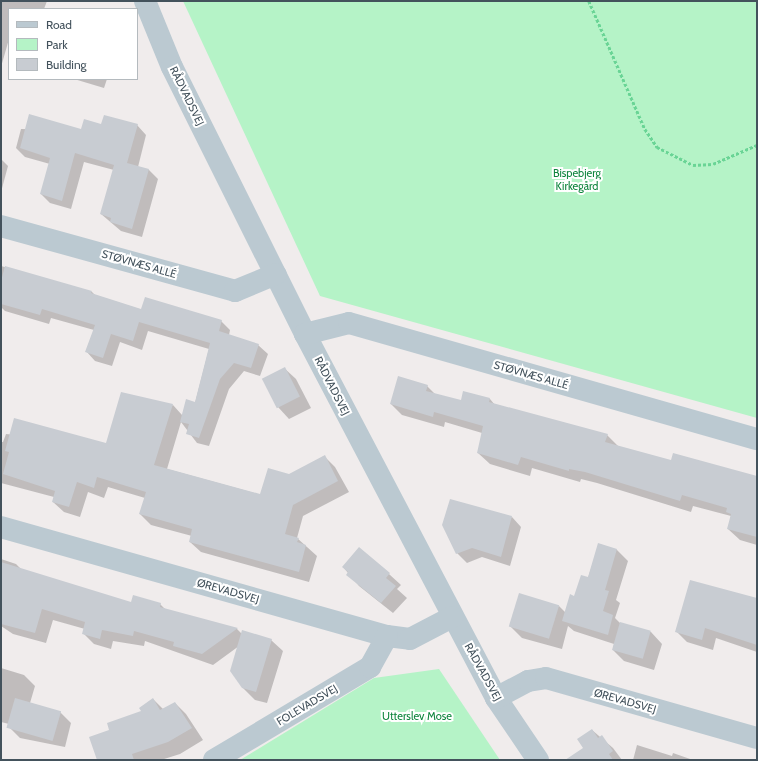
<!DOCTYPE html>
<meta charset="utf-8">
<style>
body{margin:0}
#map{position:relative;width:758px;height:761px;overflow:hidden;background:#f0ecec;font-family:Cabin,sans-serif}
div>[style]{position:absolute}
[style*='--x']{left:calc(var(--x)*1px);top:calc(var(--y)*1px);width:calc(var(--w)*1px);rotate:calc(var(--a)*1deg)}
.green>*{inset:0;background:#b5f3c7}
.shadow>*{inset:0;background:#0003}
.building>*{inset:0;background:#c8ccd2;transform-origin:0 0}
.path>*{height:2.5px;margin-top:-1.25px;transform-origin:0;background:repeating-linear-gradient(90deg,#69d495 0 3px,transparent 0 5px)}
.minor>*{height:22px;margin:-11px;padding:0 11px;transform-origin:11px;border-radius:11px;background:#bbc9d1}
span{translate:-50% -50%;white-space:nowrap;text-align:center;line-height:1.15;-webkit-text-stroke:4px #fff;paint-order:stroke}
.street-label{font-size:11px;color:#43525c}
.park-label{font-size:11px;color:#0d843c}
.frame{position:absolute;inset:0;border:2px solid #43525c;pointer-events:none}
.legend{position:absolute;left:8px;top:8px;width:130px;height:72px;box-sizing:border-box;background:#fff;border:1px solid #b4babe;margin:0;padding:5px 7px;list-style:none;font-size:12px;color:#43525c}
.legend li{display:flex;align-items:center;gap:8px;height:20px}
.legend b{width:20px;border:1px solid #b4babe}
</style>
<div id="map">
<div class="green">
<div style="clip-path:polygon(183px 1px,757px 1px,757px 418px,320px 296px)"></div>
<div style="clip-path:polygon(439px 669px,500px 760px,240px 760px,374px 678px)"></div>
</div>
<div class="shadow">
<div style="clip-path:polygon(1px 1px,47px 1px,44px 9px,9px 9px,9px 39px,1px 67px)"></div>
<div style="clip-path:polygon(74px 79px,107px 79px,104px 88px)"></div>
<div style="clip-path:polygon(102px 125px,137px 125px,146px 135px,138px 167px,149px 170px,158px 179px,142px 237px,121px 231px,101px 214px,114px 170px,84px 162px,71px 209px,50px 203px,41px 194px,50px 164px,25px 157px,16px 148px,21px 129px,81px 130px)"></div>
<div style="clip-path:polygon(1px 159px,8px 166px,1px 192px)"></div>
<div style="clip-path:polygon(1px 266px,92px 292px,95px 295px,142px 310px,221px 321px,230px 330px,229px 335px,258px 345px,268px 354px,260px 376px,244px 371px,229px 389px,209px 446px,197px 443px,181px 422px,167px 469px,261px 495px,324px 456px,335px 467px,349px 492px,303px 516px,297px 538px,317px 556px,309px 582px,201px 552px,190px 542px,192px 536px,151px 525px,140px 514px,145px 498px,108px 487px,104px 498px,88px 492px,80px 517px,64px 512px,53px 502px,54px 497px,1px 483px,1px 442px,3px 442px,6px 434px,107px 444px,173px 405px,182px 415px,195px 403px,209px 349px,148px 331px,142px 350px,120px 342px,112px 366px,95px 361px,86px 351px,94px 330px,51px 318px,49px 324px,5px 311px,1px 307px)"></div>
<div style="clip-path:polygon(284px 368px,296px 379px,311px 408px,289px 419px,278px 407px)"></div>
<div style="clip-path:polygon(427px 386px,436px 395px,462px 401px,490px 399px,495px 405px,607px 435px,619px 447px,671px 462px,757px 477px,757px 545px,740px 540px,728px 529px,731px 516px,693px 506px,691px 512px,597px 483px,581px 479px,580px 482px,532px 468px,530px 476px,490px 464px,478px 453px,482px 433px,445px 422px,444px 427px,402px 415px,391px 404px)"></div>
<div style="clip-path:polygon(512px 517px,521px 527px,510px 566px,482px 557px,467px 563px,457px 553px)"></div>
<div style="clip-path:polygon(599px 544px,617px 550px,628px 561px,616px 600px,620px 603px,615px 618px,620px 623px,651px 632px,662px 644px,654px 670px,624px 661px,613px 650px,614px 644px,574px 631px,568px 626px,562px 649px,522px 638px,511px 627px,559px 606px,565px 612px,588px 578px)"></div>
<div style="clip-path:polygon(1px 559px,16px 564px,22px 570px,131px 603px,160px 604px,166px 610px,237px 629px,242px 634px,271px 640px,283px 651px,267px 703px,255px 700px,243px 688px,239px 646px,213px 665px,145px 641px,144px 646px,113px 641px,111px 649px,94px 644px,83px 633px,85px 629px,53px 620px,46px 643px,13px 634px,1px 626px)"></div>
<div style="clip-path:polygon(343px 567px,389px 574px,401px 585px,397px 589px,407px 598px,393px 613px,359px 586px)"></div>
<div style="clip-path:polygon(757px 599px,757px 652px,716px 638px,713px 650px,687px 642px,676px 631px)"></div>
<div style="clip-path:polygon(1px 668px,24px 675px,35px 686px,30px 703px,60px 712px,71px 723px,65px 747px,20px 738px,9px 727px,9px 724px,1px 722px)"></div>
<div style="clip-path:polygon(153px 699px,164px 710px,175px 703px,186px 714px,203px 740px,180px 754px,161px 760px,98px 760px,111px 731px,142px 712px)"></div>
<div style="clip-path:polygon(592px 730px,613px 748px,622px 760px,585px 760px,585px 748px)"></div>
<div style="clip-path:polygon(637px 745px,672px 756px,673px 753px,693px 760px,633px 760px)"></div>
</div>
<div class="building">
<div style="clip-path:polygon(29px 114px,81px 129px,84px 119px,101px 124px,104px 115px,138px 124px,127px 163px,149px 169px,132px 229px,110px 222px,111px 218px,100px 214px,114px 165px,75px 153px,62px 201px,40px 194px,50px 158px,20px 148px)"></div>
<div style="clip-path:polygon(5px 266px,92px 291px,91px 293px,141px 309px,145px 297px,222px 320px,219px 331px,259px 344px,251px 368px,234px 363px,220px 379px,199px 438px,186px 434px,189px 424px,180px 422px,186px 399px,195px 402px,210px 343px,139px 322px,133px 341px,111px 334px,103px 358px,85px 352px,95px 325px,42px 309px,40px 315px,1px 304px,1px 281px)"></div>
<div style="left:285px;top:367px;width:33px;height:26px;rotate:63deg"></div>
<div style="clip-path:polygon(398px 376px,428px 385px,426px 391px,461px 400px,463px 391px,490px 398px,489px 402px,608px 434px,605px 442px,671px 460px,673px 453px,757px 476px,757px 537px,727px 529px,731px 514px,726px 512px,727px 508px,682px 495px,680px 501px,585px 472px,569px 469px,569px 471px,521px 457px,518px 465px,477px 453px,483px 426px,434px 412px,433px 417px,390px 404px)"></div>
<div style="clip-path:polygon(121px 392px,173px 404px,154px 465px,260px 494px,268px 468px,289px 474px,325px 455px,338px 481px,293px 505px,285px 534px,299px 538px,297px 542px,306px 545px,299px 572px,189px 542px,192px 529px,139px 514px,146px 492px,97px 477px,94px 488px,77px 482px,69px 507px,52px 502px,55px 491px,3px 474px,9px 452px,5px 451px,14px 418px,106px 443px)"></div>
<div style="clip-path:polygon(450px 499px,512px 516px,501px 557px,472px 548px,456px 554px,442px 525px)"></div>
<div style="clip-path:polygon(598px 543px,617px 549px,605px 590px,609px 591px,603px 611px,613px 615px,608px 635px,562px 621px,570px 594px,574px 596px,581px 575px,588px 577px)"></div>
<div style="clip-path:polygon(359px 547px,390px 573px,386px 578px,396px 586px,381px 603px,346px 575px,348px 572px,342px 567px)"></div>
<div style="clip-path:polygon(1px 562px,131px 602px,133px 595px,161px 603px,160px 607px,238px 628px,202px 654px,173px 646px,174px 642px,134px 631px,133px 636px,102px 630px,100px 639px,82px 634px,85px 622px,42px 609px,35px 633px,1px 624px)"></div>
<div style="clip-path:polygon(690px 580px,757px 598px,757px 645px,705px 628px,702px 640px,675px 632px)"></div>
<div style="left:519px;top:593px;width:42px;height:35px;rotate:17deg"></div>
<div style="left:620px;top:622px;width:32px;height:29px;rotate:16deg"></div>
<div style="clip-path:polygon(242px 630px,272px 639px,256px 692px,242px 688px,230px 671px)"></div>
<div style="left:15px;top:698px;width:48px;height:31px;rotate:16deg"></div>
<div style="clip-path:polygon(153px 698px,160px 710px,175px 702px,192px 728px,168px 742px,132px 754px,134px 760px,97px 760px,89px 737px,109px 730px,107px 723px,141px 711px,139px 708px)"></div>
<div style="clip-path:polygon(592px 729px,598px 738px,602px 735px,613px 751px,609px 754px,613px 760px,565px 760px,583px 748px,577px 739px)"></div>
</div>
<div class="path">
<div style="--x:589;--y:1;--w:140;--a:66.4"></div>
<div style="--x:645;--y:129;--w:22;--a:56"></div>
<div style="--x:657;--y:147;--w:40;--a:26.6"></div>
<div style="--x:693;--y:165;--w:20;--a:-3"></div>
<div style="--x:713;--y:164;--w:48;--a:-23.4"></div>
</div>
<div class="minor">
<div style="--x:145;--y:1;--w:71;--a:67.8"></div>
<div style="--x:172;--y:67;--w:298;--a:63.5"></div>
<div style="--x:305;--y:334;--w:411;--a:62.3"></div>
<div style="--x:496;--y:698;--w:75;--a:55.9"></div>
<div style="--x:1;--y:226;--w:243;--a:15.5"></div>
<div style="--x:235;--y:291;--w:44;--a:-22.5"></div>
<div style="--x:305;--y:334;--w:45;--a:-14"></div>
<div style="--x:349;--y:323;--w:424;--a:15.9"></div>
<div style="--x:1;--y:527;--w:401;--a:15.8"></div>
<div style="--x:387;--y:636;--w:23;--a:7"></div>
<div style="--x:410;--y:639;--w:47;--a:-27.6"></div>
<div style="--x:496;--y:698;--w:36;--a:-28"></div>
<div style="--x:528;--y:681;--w:18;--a:-9"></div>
<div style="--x:546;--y:678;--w:219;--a:15.9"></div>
<div style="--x:214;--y:760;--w:182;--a:-30.8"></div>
<div style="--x:370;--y:667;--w:35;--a:-61"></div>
</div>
<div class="street-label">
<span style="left:187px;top:96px;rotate:64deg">RÅDVADSVEJ</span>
<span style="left:139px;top:264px;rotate:16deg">STØVNÆS ALLÉ</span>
<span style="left:531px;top:375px;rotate:16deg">STØVNÆS ALLÉ</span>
<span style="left:332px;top:386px;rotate:63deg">RÅDVADSVEJ</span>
<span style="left:228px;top:591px;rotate:16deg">ØREVADSVEJ</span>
<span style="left:483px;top:672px;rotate:61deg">RÅDVADSVEJ</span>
<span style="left:625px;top:701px;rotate:16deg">ØREVADSVEJ</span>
<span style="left:307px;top:705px;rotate:-31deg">FOLEVADSVEJ</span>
</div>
<div class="park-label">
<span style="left:577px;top:180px">Bispebjerg<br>Kirkegård</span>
<span style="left:417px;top:716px">Utterslev Mose</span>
</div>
<div class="frame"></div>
<ul class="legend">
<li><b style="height:5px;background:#bbc9d1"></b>Road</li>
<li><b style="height:11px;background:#b5f3c7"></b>Park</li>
<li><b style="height:11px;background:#c8ccd2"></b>Building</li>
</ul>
</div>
